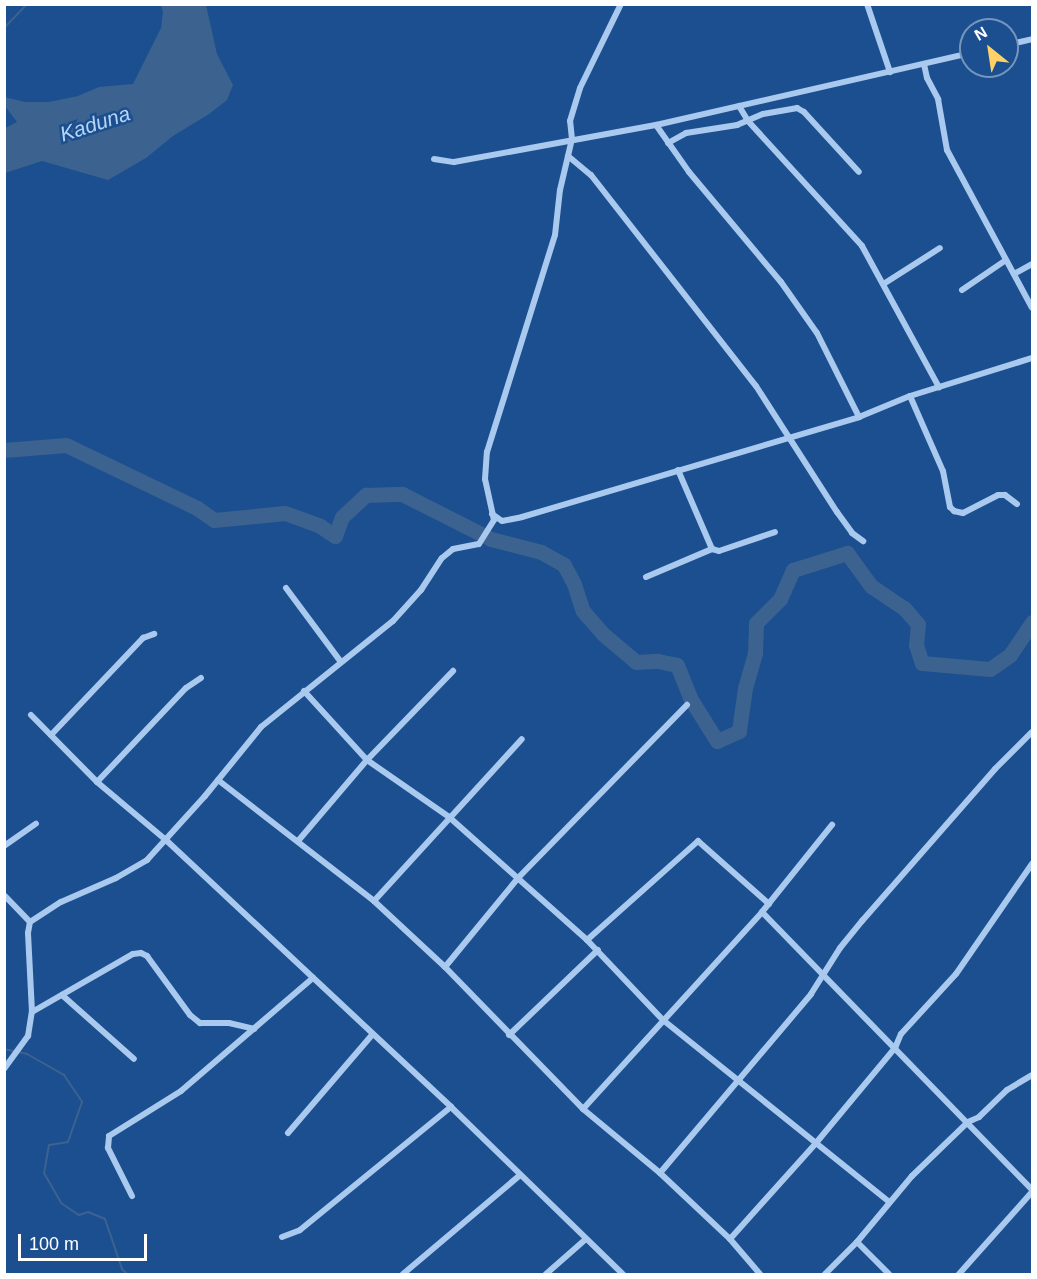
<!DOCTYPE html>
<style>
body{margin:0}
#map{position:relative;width:1037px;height:1279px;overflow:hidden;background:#1b4f8f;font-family:Helvetica,sans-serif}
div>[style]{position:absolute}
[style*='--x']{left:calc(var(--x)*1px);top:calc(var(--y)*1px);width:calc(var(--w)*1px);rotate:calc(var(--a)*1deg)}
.water>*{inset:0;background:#3c6290}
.stream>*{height:2px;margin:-1px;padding:0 1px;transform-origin:1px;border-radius:1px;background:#3c6290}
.river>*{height:15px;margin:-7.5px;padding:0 7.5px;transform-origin:7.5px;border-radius:7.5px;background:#3c6290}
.minor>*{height:6px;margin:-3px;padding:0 3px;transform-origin:3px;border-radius:3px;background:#a9c9ee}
span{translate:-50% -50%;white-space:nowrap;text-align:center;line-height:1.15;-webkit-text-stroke:5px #1b4f8f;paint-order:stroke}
.water-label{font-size:21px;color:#b5d3f5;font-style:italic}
.frame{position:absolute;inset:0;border:6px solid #fff;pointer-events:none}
.north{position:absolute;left:959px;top:18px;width:60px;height:60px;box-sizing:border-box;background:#1b4f8f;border:2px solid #7695bc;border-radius:50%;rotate:330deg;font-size:16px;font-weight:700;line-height:24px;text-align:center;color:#fff}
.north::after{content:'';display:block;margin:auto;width:21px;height:27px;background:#ffd166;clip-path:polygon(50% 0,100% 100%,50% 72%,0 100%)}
.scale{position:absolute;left:18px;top:1234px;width:129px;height:27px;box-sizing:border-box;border:3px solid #fff;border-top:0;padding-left:8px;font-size:18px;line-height:21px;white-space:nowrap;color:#fff;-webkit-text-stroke:4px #1b4f8f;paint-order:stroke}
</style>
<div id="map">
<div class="water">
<div style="clip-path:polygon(161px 5px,206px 5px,217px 54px,233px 85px,227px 100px,209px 114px,173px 136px,146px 158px,108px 180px,42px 161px,5px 173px,5px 128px,17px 122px,5px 106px,5px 97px,25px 102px,49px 102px,78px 96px,99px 87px,133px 84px,161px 28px,163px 12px)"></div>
</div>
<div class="stream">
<div style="--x:4;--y:28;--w:33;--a:-46"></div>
<div style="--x:4;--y:1049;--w:24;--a:12"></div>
<div style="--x:27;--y:1054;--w:43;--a:29.6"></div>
<div style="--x:64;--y:1075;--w:32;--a:56"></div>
<div style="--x:82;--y:1102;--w:42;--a:109.3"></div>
<div style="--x:68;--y:1142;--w:19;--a:171"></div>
<div style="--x:49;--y:1145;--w:28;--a:100"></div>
<div style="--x:44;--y:1173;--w:34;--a:60"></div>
<div style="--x:61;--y:1203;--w:22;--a:34"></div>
<div style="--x:79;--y:1215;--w:9;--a:-18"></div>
<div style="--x:88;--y:1212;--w:18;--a:22"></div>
<div style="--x:105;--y:1219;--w:53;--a:71.2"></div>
<div style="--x:122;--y:1269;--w:7;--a:45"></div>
</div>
<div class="river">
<div style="--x:4;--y:450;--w:62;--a:-4.6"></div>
<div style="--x:66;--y:445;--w:145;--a:25.7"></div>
<div style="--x:197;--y:508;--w:21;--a:35"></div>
<div style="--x:214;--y:520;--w:71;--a:-5.6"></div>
<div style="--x:285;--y:513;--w:37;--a:20"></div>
<div style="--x:320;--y:526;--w:18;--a:34"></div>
<div style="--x:335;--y:536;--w:20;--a:-70"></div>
<div style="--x:342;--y:517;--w:33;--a:-43"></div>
<div style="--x:366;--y:495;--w:36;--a:-2"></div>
<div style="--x:402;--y:494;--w:100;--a:26.8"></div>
<div style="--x:491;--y:539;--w:52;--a:14.6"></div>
<div style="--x:541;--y:552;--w:26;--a:29"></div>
<div style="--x:564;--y:565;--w:21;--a:62"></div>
<div style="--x:574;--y:584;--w:28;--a:72"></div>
<div style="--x:583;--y:611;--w:30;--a:49"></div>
<div style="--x:603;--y:634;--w:43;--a:40.3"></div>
<div style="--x:636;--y:662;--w:22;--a:-3"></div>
<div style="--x:658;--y:661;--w:19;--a:12"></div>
<div style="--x:677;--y:665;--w:35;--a:68"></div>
<div style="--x:690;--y:698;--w:51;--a:57.9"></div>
<div style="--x:717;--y:741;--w:24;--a:-24"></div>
<div style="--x:739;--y:731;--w:43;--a:-82.1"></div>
<div style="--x:745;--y:688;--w:36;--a:-74"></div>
<div style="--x:755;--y:653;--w:30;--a:-88"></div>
<div style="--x:756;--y:623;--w:34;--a:-45"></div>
<div style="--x:780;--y:599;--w:32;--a:-66"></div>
<div style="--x:793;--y:570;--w:57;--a:-17.5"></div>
<div style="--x:847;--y:553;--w:41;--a:54"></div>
<div style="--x:871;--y:586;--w:40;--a:34"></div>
<div style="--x:904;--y:608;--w:21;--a:49"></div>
<div style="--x:918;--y:624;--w:21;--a:95"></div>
<div style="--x:916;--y:645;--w:19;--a:72"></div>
<div style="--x:922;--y:663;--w:68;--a:5"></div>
<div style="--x:990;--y:669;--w:24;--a:-35"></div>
<div style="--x:1010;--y:655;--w:40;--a:-56"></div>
</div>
<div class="minor">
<div style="--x:867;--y:4;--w:72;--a:71.3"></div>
<div style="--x:1007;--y:45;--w:26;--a:-13"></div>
<div style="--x:924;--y:64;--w:14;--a:78"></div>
<div style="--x:927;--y:78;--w:24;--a:62"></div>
<div style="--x:938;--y:99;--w:52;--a:80"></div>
<div style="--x:947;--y:150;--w:179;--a:61.7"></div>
<div style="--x:739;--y:106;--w:17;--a:59"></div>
<div style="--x:748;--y:121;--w:169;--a:47.6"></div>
<div style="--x:862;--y:246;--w:161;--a:61.4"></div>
<div style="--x:656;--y:125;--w:57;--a:54.9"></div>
<div style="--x:689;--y:172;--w:143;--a:50.1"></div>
<div style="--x:781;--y:282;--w:62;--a:54.8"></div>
<div style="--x:817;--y:333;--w:94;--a:63.4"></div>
<div style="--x:668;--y:143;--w:21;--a:-29"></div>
<div style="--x:686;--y:133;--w:52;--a:-8.9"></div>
<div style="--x:737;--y:125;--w:28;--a:-23"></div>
<div style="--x:763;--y:114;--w:35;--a:-10"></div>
<div style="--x:797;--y:108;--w:8;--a:30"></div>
<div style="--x:804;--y:112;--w:81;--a:47.5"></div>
<div style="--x:568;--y:156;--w:30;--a:40"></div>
<div style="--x:591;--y:175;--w:268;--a:52"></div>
<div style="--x:756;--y:386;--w:150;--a:57.3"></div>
<div style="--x:837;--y:512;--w:26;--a:54"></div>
<div style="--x:852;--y:533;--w:14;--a:36"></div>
<div style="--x:434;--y:159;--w:20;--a:9"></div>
<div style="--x:454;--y:162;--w:205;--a:-10.4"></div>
<div style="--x:656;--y:125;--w:323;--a:-12.9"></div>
<div style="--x:1014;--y:274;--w:21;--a:-29"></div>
<div style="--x:885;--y:283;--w:65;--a:-32.5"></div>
<div style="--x:962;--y:290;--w:53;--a:-34.3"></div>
<div style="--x:910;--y:396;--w:82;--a:66.3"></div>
<div style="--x:943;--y:471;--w:37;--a:79"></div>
<div style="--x:950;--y:507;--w:6;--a:45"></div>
<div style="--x:954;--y:511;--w:9;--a:13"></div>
<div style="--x:963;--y:513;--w:39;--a:-27"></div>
<div style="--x:998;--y:495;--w:7;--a:0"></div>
<div style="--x:1005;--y:495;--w:15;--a:37"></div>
<div style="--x:678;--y:470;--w:86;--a:66.7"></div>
<div style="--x:492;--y:514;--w:12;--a:35"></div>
<div style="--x:502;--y:521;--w:20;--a:-11"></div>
<div style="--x:522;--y:517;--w:352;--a:-16.5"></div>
<div style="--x:859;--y:417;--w:55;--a:-22.4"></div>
<div style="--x:910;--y:396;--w:128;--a:-17.3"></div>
<div style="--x:646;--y:577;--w:72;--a:-23"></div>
<div style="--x:712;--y:549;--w:7;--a:16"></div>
<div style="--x:719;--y:551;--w:59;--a:-18.7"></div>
<div style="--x:286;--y:588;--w:92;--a:53.4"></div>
<div style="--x:304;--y:691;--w:93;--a:47.6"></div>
<div style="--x:367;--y:760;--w:100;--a:34.8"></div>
<div style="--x:449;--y:817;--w:185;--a:41.7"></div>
<div style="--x:587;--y:940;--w:110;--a:46.5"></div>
<div style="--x:663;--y:1020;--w:290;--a:38.8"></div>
<div style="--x:31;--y:715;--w:94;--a:45.4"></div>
<div style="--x:97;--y:782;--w:92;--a:40.1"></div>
<div style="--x:167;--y:841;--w:389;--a:43.1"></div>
<div style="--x:451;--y:1107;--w:240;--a:44.2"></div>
<div style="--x:51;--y:735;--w:134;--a:-46.5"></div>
<div style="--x:143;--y:638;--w:12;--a:-20"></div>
<div style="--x:218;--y:780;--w:197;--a:37.8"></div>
<div style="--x:374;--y:901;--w:97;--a:42.9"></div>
<div style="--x:445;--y:967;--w:198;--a:45.8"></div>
<div style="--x:583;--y:1109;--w:100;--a:39.7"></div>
<div style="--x:660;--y:1173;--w:96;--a:43.3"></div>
<div style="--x:730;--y:1239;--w:46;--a:49.4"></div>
<div style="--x:97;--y:782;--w:129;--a:-46.6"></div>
<div style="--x:186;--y:688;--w:18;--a:-34"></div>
<div style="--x:298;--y:841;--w:106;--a:-49.6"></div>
<div style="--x:367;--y:760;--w:124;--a:-46"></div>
<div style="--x:4;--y:846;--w:39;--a:-35"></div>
<div style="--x:4;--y:895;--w:37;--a:46"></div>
<div style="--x:374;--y:901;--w:219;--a:-47.6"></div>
<div style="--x:762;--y:912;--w:388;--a:45.8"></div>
<div style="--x:587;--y:940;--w:149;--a:-41.7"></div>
<div style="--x:698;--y:841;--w:95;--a:41.6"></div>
<div style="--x:445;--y:967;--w:115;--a:-50.6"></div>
<div style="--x:518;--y:878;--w:242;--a:-45.7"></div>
<div style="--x:62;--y:995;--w:96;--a:41.6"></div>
<div style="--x:32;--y:1012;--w:116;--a:-29.9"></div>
<div style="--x:133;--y:954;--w:8;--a:-7"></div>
<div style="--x:141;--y:953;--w:7;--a:27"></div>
<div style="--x:147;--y:956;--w:73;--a:53.9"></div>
<div style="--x:190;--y:1015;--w:13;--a:39"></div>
<div style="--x:200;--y:1023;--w:29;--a:0"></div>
<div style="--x:229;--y:1023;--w:26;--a:13"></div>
<div style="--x:509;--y:1035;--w:123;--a:-43.7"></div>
<div style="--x:4;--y:1069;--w:41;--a:-54"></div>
<div style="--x:28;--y:1036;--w:24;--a:-81"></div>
<div style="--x:32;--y:1012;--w:79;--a:-92.9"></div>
<div style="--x:28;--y:933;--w:11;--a:-80"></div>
<div style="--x:30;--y:922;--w:37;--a:-33"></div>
<div style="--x:61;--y:902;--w:60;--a:-23.6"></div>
<div style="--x:116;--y:878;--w:36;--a:-30"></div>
<div style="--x:147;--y:860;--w:86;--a:-47.8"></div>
<div style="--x:205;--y:796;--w:89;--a:-50.9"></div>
<div style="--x:261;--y:727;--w:169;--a:-38.8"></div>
<div style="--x:393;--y:621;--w:42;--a:-47.9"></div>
<div style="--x:421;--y:590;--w:38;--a:-57"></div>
<div style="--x:442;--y:558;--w:14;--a:-39"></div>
<div style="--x:453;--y:549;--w:26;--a:-11"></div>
<div style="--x:479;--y:544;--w:28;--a:-58"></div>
<div style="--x:494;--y:520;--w:42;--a:-102.4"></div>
<div style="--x:485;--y:479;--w:27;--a:-86"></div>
<div style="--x:487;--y:452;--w:227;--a:-72.6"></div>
<div style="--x:555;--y:235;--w:45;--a:-83.7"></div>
<div style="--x:560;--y:190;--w:52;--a:-76.8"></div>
<div style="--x:572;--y:139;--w:18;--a:-96"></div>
<div style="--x:570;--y:121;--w:34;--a:-73"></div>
<div style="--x:580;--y:88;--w:93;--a:-64"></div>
<div style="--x:583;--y:1109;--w:266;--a:-47.7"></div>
<div style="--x:762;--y:912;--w:112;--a:-51.2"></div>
<div style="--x:288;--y:1133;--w:130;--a:-49.4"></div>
<div style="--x:660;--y:1173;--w:234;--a:-49.8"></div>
<div style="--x:811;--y:994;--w:54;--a:-57.8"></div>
<div style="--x:840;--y:948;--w:35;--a:-51"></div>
<div style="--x:862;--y:921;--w:202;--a:-48.8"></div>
<div style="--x:995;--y:769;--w:52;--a:-45"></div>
<div style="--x:132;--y:1196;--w:54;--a:-116.6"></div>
<div style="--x:108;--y:1148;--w:12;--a:-85"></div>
<div style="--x:109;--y:1136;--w:85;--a:-32"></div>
<div style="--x:181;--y:1091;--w:174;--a:-40.6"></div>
<div style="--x:282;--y:1237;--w:19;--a:-21"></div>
<div style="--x:300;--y:1230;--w:195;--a:-39.2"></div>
<div style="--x:730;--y:1239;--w:129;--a:-48.1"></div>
<div style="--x:816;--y:1143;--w:124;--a:-50.3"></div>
<div style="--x:895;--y:1048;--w:15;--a:-67"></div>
<div style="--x:901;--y:1034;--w:81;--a:-47.5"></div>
<div style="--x:956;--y:974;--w:134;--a:-55.4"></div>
<div style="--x:857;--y:1242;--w:45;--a:45"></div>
<div style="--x:403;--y:1274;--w:152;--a:-40.2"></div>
<div style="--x:546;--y:1274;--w:53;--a:-41.2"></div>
<div style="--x:825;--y:1274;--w:45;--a:-45"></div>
<div style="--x:857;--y:1242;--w:86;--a:-50.2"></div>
<div style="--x:912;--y:1176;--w:78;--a:-44"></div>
<div style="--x:968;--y:1122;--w:12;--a:-24"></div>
<div style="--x:979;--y:1117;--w:39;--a:-44"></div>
<div style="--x:1007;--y:1090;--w:29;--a:-31"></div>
<div style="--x:959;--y:1274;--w:110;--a:-48.3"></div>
</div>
<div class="water-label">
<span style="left:95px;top:124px;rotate:-18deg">Kaduna</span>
</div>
<div class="frame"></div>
<div class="north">N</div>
<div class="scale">100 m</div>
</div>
